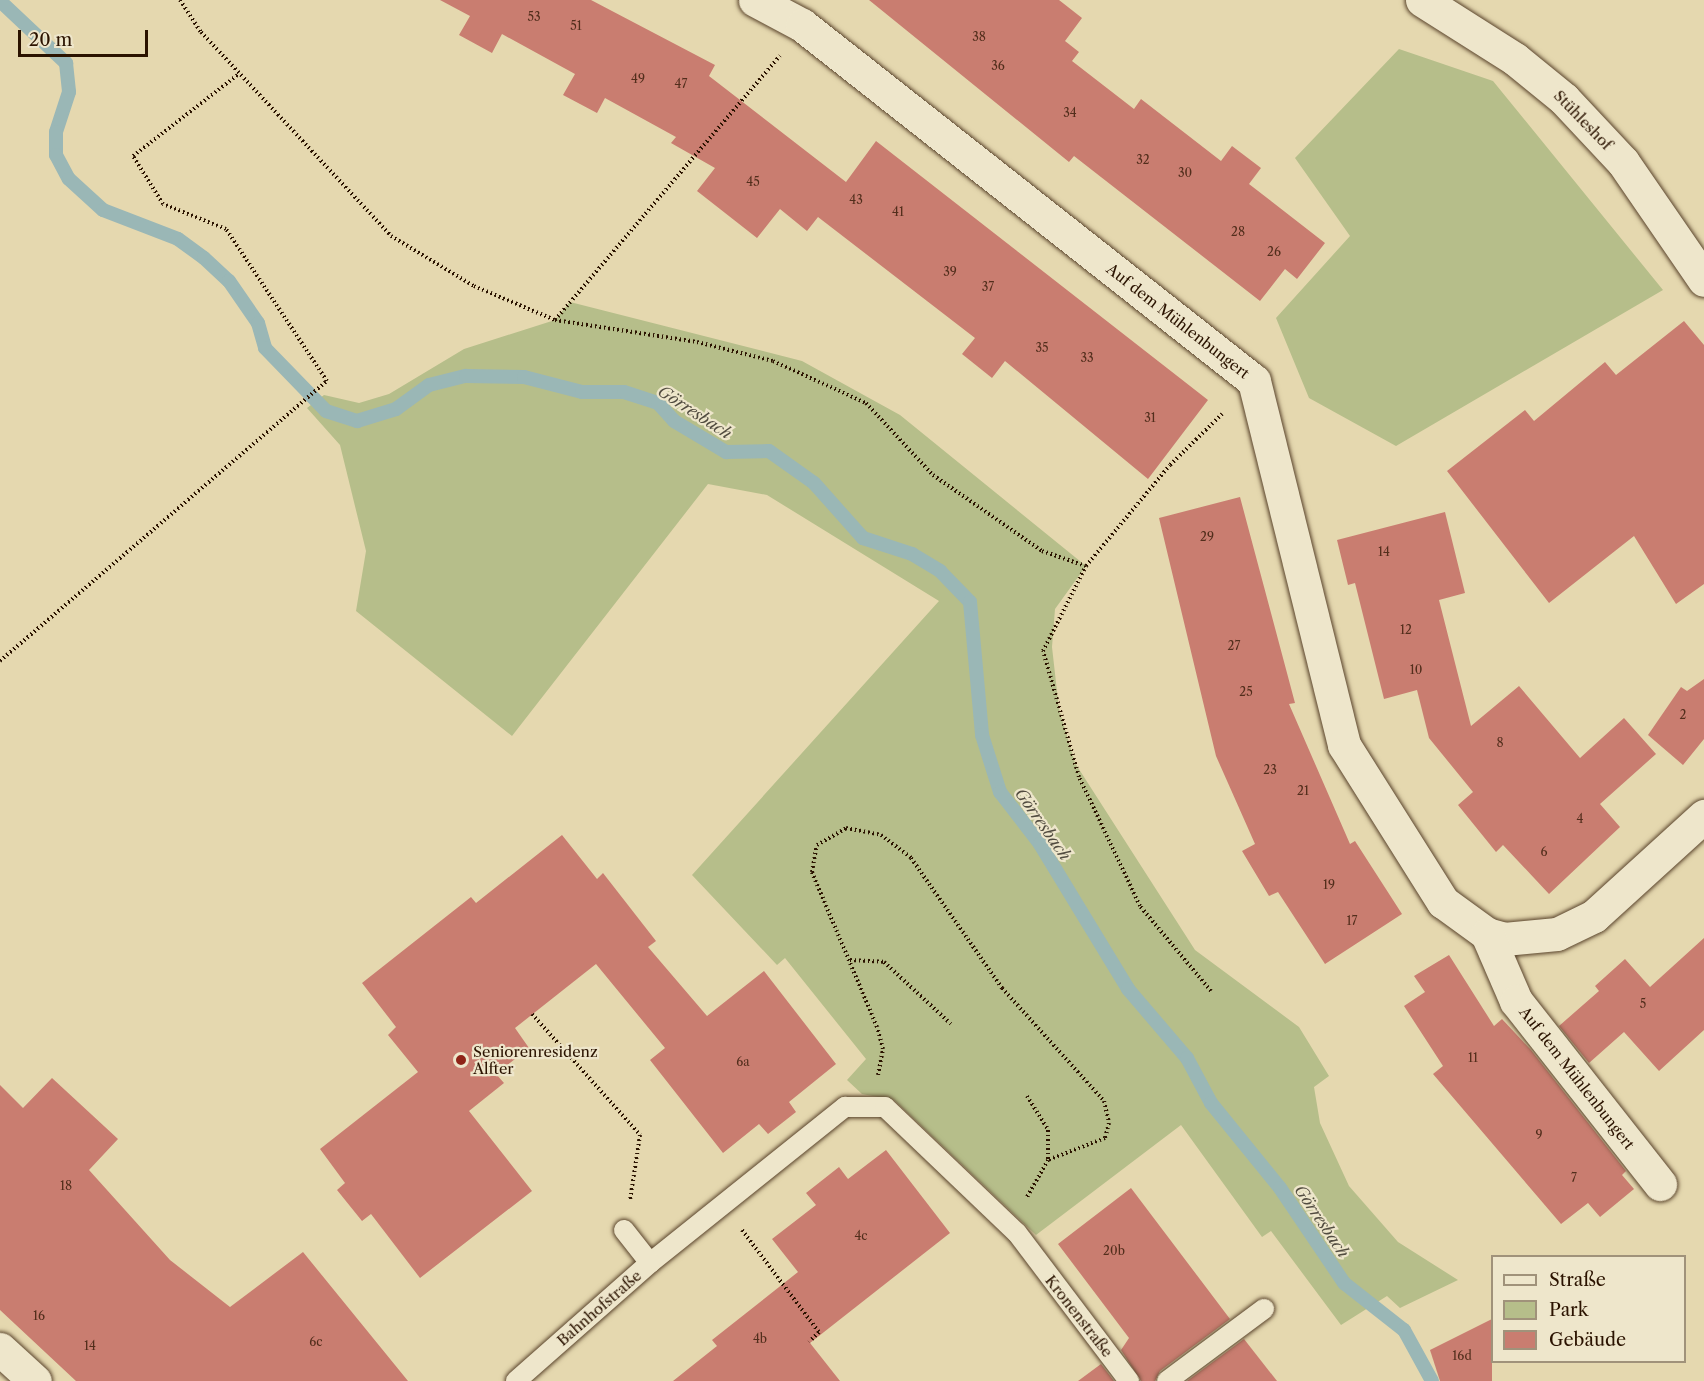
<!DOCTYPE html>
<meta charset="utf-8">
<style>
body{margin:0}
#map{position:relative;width:1704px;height:1381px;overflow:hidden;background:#e5d8af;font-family:"Libre Caslon Text",serif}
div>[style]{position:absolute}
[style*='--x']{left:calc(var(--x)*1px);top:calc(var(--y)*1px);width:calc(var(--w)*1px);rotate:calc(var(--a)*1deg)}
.green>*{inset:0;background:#b6be8a}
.stream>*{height:14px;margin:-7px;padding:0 7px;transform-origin:7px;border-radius:7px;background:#9ab7b6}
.building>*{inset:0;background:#c97d70}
.path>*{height:4px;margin-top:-2px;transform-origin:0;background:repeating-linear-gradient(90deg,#2b1300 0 1.5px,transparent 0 4.5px)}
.roads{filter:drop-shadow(0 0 2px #5a442c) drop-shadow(0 0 2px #5a442c)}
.lane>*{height:20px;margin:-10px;padding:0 10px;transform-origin:10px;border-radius:10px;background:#eee6cb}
.street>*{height:33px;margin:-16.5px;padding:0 16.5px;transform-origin:16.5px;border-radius:16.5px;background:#eee6cb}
.secondary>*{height:33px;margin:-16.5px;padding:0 16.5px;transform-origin:16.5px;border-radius:16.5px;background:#eee6cb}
.dots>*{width:16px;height:16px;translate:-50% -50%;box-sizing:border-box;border:3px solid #eee6cb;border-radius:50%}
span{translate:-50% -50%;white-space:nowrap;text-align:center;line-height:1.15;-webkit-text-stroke:4.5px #eee6cb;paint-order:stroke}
.number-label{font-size:12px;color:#522e1c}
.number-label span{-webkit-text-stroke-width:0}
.street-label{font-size:15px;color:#2b1300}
.poi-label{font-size:15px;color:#2b1300}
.left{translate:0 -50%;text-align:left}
.water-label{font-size:16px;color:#524c40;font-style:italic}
.legend{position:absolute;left:1491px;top:1255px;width:195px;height:108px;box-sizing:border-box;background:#eee6cb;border:2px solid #a0927a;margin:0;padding:8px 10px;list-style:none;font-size:18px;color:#2b1300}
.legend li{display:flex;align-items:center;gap:12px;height:30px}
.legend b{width:30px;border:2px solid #a0927a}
.scale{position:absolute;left:18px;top:30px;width:130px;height:27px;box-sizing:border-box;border:3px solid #2b1300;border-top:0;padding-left:8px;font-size:18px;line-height:21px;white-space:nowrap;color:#2b1300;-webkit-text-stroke:4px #eee6cb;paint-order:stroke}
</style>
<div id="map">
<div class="green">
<div style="clip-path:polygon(1399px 49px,1493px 81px,1663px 290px,1396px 446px,1309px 398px,1276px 318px,1350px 236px,1295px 158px)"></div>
<div style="clip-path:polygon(570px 302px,802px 361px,900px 415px,1086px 566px,1055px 609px,1052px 647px,1059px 709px,1075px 763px,1195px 950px,1299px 1027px,1329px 1076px,1314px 1087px,1320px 1123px,1349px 1186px,1398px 1242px,1458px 1280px,1400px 1308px,1387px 1296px,1341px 1325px,1271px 1231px,1262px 1237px,1181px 1125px,1036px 1235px,894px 1100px,862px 1094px,847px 1080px,866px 1059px,785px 958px,777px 965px,692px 875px,939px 601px,767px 495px,708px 484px,512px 736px,356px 611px,366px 551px,340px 445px,307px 408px,324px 395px,359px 403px,389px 394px,464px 349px,555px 320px)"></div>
</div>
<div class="stream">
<div style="--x:0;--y:1;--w:91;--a:43.2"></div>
<div style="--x:66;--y:63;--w:29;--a:84"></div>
<div style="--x:69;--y:92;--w:42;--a:108"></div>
<div style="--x:56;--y:132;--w:23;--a:90"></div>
<div style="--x:56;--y:155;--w:27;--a:62"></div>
<div style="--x:69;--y:179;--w:46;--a:42.4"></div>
<div style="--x:103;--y:210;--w:80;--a:21.1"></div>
<div style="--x:178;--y:239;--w:32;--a:36"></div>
<div style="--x:204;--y:258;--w:34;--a:43"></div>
<div style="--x:229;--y:281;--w:51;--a:55.4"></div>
<div style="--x:258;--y:323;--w:26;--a:74"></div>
<div style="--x:265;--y:348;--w:88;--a:45.9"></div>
<div style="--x:326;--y:411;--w:33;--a:18"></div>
<div style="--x:357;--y:421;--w:41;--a:-17.1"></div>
<div style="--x:396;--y:409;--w:41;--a:-36"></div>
<div style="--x:429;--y:385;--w:38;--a:-14"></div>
<div style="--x:466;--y:376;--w:58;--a:1"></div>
<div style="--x:524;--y:377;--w:60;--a:14.5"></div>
<div style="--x:582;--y:392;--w:42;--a:0"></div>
<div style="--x:624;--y:392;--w:36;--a:18"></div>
<div style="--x:658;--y:403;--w:24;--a:48"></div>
<div style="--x:674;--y:421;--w:61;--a:30.8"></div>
<div style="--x:726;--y:452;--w:43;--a:-1.3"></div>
<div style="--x:769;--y:451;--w:55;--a:35.4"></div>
<div style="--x:814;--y:483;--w:74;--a:48.3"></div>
<div style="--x:863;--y:538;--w:52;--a:18.1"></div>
<div style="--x:912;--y:554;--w:33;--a:31"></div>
<div style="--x:940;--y:571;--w:43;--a:45.9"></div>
<div style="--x:970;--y:602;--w:134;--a:84.8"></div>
<div style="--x:982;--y:735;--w:60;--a:72.5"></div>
<div style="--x:1000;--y:792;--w:66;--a:52.4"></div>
<div style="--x:1040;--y:844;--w:170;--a:58.7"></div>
<div style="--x:1128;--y:989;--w:91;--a:49.5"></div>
<div style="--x:1187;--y:1058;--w:51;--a:61.9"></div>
<div style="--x:1211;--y:1103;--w:109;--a:50.9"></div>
<div style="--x:1280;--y:1188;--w:115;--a:56"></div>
<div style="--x:1344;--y:1283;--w:76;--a:38.1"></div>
<div style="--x:1404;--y:1330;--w:58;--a:61.2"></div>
</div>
<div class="building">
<div style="clip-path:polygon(440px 0,591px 0,715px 65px,709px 76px,846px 182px,876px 141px,1208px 400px,1148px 479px,1005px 361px,992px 378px,962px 354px,975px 338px,818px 217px,807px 231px,780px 209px,757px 238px,697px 191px,715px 168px,671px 143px,676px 137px,605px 98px,597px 113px,563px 95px,575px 74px,502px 34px,492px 53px,459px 35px,470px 16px)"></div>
<div style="clip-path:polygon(869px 0,1059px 0,1082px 18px,1065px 41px,1079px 52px,1072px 61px,1134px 109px,1141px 99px,1221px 161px,1232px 146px,1261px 168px,1249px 184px,1325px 243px,1297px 279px,1285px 269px,1260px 301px,1074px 156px,1069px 162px)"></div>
<div style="clip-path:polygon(1684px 321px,1704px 345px,1704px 584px,1676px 604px,1634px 536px,1549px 603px,1447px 471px,1525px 410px,1534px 421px,1605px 362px,1616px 375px)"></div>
<div style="clip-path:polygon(1240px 497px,1295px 703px,1289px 704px,1350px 844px,1355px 841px,1402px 914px,1325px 964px,1278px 892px,1269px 896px,1242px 851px,1255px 844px,1216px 756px,1159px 518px)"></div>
<div style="clip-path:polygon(1445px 512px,1465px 593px,1439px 600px,1471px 726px,1519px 686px,1580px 758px,1624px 718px,1656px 754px,1600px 804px,1620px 827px,1549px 894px,1503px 845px,1496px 852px,1458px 805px,1473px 792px,1429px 738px,1417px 690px,1384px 699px,1355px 583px,1348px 585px,1337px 540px)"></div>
<div style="clip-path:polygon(1704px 679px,1704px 739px,1683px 765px,1648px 735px,1681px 687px,1687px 691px)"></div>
<div style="clip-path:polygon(562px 835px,597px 879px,603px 873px,656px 941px,648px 947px,707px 1016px,764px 971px,836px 1064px,789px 1102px,796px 1112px,768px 1134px,759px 1124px,723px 1153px,650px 1060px,665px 1048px,596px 964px,515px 1028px,529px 1048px,496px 1074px,504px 1083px,469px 1111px,532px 1191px,420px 1278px,371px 1214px,362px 1221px,337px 1190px,345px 1183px,320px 1149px,418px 1072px,388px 1035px,396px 1027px,362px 983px,471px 897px,476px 903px)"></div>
<div style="clip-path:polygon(1704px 938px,1704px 1030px,1659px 1071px,1624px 1032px,1589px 1063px,1559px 1026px,1599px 991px,1595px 986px,1625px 959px,1650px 987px)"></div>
<div style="clip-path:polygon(1449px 955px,1494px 1026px,1502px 1019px,1531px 1050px,1626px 1171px,1622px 1175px,1634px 1189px,1600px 1217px,1588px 1203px,1561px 1224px,1433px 1074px,1443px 1066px,1404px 1006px,1425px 992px,1414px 976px)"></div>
<div style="clip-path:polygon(52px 1078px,118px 1139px,89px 1170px,170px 1260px,230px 1307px,303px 1252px,408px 1381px,76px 1381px,0 1310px,0 1085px,23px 1108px)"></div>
<div style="clip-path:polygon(886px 1150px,950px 1233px,810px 1343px,840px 1381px,673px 1381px,717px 1346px,712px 1340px,798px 1272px,772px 1239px,816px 1205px,806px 1193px,839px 1167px,848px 1179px)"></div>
<div style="clip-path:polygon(1131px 1188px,1230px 1319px,1160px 1371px,1155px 1381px,1141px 1381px,1121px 1350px,1129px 1338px,1058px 1244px)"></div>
<div style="clip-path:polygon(1492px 1319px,1492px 1381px,1440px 1381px,1430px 1350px)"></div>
<div style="clip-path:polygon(1244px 1339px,1277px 1381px,1187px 1381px)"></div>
<div style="clip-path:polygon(1101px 1364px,1114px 1381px,1078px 1381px)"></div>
</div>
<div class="path">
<div style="--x:180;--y:0;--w:38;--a:57"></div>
<div style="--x:201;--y:32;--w:279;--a:47"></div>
<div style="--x:391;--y:236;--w:97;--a:31.1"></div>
<div style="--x:474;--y:286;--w:88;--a:22.8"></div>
<div style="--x:555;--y:320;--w:144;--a:8.8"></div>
<div style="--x:697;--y:342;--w:78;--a:14"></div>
<div style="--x:773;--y:361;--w:102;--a:24.3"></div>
<div style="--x:866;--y:403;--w:98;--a:47.1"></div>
<div style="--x:933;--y:475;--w:133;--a:34.9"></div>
<div style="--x:1042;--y:551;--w:46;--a:18.8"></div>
<div style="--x:555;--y:320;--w:347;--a:-49.6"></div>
<div style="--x:0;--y:661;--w:430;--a:-40.6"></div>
<div style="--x:327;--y:381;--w:182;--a:-123.6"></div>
<div style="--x:226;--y:229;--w:68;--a:-158.4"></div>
<div style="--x:163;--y:204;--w:57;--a:-122"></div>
<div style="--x:133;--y:156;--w:135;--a:-37.8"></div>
<div style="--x:850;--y:960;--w:34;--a:3"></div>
<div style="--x:884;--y:962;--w:91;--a:42.8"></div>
<div style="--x:1211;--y:991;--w:111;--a:-129.9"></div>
<div style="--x:1140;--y:906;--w:143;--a:-115.3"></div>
<div style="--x:1079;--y:777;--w:131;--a:-105.9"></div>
<div style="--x:1043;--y:651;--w:95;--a:-63.2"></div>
<div style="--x:1086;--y:566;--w:131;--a:-50.3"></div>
<div style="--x:1170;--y:465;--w:73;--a:-44.4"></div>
<div style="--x:532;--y:1014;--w:162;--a:48.2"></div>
<div style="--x:640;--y:1135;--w:66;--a:98.7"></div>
<div style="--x:878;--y:1075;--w:26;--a:-79"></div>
<div style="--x:883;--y:1049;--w:23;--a:-105"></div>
<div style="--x:877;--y:1027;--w:168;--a:-112.8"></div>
<div style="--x:812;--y:872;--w:27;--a:-80"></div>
<div style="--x:817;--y:845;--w:34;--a:-30"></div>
<div style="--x:846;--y:828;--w:36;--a:11"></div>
<div style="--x:881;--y:835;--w:38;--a:37"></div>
<div style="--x:911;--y:858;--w:159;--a:55"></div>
<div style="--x:1002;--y:988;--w:152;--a:47.9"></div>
<div style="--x:1104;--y:1101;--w:23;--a:77"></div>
<div style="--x:1109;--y:1123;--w:16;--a:105"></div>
<div style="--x:1105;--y:1138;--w:61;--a:158.9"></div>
<div style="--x:1048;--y:1160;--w:43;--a:119.6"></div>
<div style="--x:1027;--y:1096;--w:40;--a:58"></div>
<div style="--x:1048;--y:1130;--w:30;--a:90"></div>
<div style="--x:742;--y:1230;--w:128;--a:53"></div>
<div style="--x:819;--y:1332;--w:14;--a:135"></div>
</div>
<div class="roads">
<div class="lane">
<div style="--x:650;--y:1263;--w:250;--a:-38.7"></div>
<div style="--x:845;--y:1107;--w:40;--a:0"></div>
<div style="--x:885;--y:1107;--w:182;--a:43.7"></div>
<div style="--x:1017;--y:1233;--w:186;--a:52.9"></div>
<div style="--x:516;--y:1381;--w:179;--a:-41.4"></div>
<div style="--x:650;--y:1263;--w:42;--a:-128.2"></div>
<div style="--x:1167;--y:1381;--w:121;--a:-36.6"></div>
</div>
<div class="street">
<div style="--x:755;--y:0;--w:53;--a:28"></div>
<div style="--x:802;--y:25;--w:575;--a:38.22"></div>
<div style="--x:1254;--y:381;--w:375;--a:76.1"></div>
<div style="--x:1344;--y:745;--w:186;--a:57.8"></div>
<div style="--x:1443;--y:902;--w:54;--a:36"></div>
<div style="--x:1487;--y:934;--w:18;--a:16"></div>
<div style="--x:1504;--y:939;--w:53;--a:-5.4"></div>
<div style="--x:1557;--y:934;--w:41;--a:-25.9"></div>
<div style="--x:1594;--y:916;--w:149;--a:-42.3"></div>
<div style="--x:1487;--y:934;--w:73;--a:66.6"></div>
<div style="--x:1516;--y:1001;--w:233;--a:51.8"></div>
<div style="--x:0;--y:1349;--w:47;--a:42.4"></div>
</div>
<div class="secondary">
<div style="--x:1422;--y:0;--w:110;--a:32.4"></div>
<div style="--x:1515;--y:59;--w:63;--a:39.2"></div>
<div style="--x:1564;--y:99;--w:86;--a:46.9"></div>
<div style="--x:1623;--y:162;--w:143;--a:55.5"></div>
</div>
</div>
<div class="dots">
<div style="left:461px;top:1060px;background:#8f2418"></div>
</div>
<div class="number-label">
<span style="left:534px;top:17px">53</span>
<span style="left:576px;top:26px">51</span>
<span style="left:979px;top:37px">38</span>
<span style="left:998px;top:66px">36</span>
<span style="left:638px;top:79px">49</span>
<span style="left:681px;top:84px">47</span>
<span style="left:1070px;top:113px">34</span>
<span style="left:1143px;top:160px">32</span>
<span style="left:1185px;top:173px">30</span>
<span style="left:753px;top:182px">45</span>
<span style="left:856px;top:200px">43</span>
<span style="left:898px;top:212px">41</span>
<span style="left:1238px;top:232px">28</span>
<span style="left:1274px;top:252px">26</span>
<span style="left:950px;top:272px">39</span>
<span style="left:988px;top:287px">37</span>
<span style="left:1042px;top:348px">35</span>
<span style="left:1087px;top:358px">33</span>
<span style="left:1150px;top:418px">31</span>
<span style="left:1207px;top:537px">29</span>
<span style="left:1384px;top:552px">14</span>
<span style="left:1406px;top:630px">12</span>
<span style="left:1234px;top:646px">27</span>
<span style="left:1416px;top:670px">10</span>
<span style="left:1246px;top:692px">25</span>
<span style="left:1683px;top:715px">2</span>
<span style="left:1500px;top:743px">8</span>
<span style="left:1270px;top:770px">23</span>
<span style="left:1303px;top:791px">21</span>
<span style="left:1580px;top:819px">4</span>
<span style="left:1544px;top:852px">6</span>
<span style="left:1329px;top:885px">19</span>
<span style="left:1352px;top:921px">17</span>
<span style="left:1643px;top:1004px">5</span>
<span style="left:1473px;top:1058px">11</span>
<span style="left:743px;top:1062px">6a</span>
<span style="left:1539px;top:1135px">9</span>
<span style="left:1574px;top:1178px">7</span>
<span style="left:66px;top:1186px">18</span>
<span style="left:861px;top:1236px">4c</span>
<span style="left:1114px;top:1251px">20b</span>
<span style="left:39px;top:1316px">16</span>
<span style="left:760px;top:1339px">4b</span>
<span style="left:316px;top:1342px">6c</span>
<span style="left:90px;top:1346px">14</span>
<span style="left:1462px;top:1356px">16d</span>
</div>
<div class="street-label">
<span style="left:1583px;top:120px;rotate:46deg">Stühleshof</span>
<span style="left:1178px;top:321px;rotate:38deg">Auf dem Mühlenbungert</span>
<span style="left:1577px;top:1078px;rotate:52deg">Auf dem Mühlenbungert</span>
<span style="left:599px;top:1308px;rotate:-41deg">Bahnhofstraße</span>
<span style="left:1079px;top:1316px;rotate:52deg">Kronenstraße</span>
</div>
<div class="poi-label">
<span class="left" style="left:473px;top:1060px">Seniorenresidenz<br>Alfter</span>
</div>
<div class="water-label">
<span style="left:695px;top:412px;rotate:33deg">Görresbach</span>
<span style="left:1043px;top:824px;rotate:55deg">Görresbach</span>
<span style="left:1322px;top:1221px;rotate:56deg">Görresbach</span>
</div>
<ul class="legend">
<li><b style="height:8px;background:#eee6cb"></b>Straße</li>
<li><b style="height:16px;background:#b6be8a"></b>Park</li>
<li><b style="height:16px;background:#c97d70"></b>Gebäude</li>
</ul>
<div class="scale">20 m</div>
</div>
